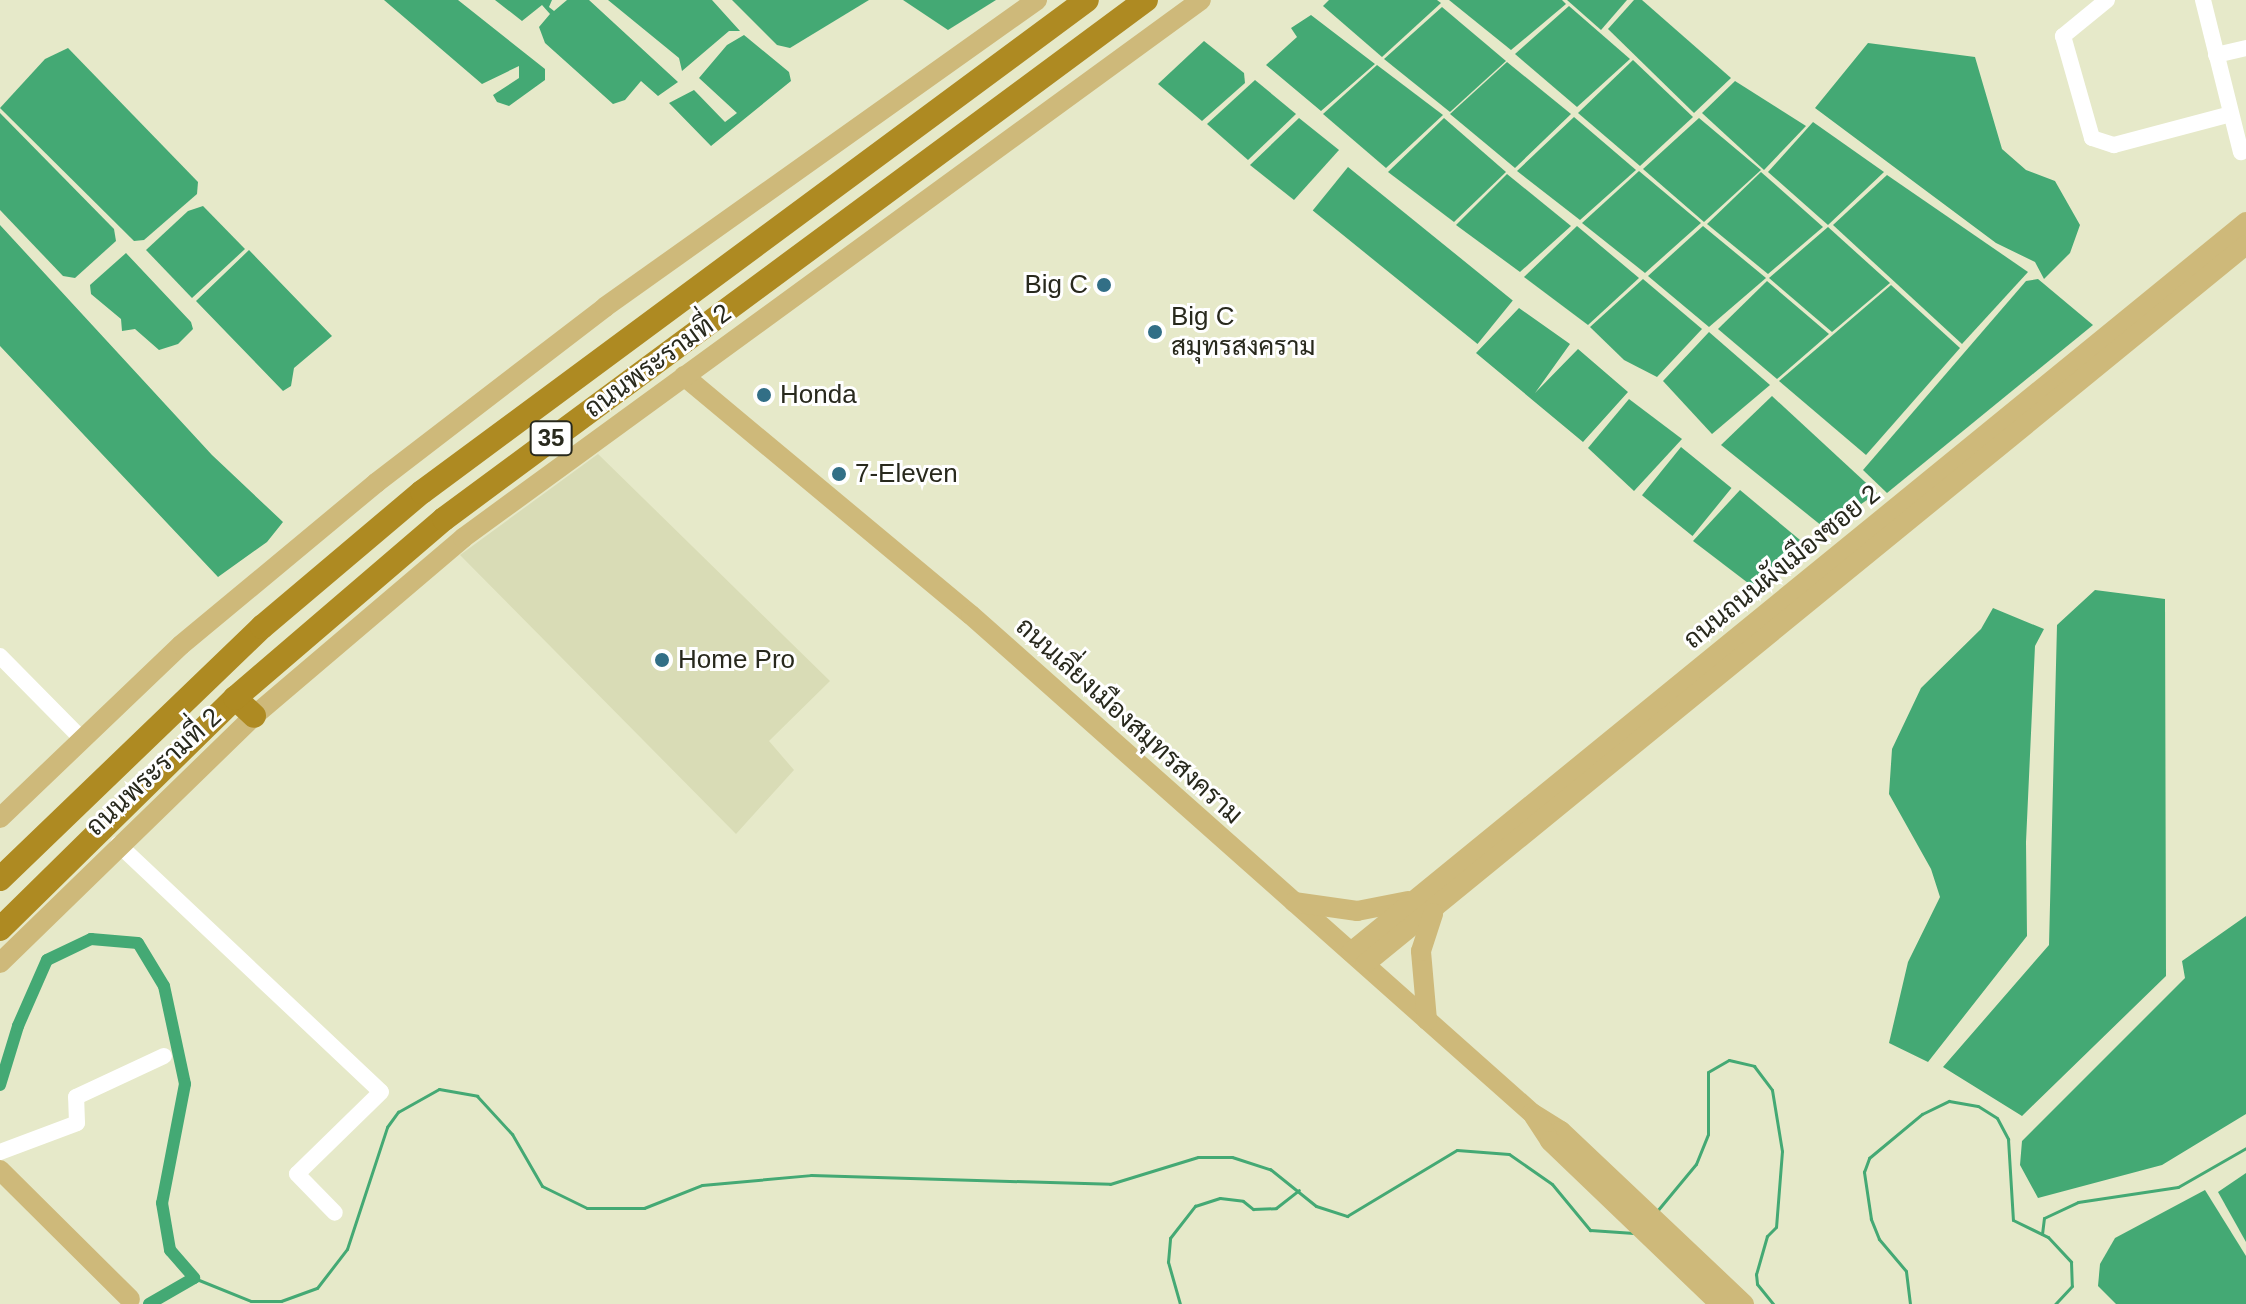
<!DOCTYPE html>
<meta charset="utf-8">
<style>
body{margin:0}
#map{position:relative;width:2246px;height:1304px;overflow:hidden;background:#e6e9c9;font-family:Helvetica,Sarabun,sans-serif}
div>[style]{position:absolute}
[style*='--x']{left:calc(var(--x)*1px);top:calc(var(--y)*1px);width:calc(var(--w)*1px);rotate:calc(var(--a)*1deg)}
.built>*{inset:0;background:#d9dcb6}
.water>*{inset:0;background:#44a974;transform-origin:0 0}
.stream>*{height:3px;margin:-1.5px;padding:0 1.5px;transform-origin:1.5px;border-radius:1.5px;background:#44a974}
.canal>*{height:12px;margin:-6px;padding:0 6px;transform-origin:6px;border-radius:6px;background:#44a974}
.minor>*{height:16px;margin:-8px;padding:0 8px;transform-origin:8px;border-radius:8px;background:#fff}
.major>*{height:20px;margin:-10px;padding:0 10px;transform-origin:10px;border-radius:10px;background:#ceb97a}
.highway>*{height:24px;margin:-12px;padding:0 12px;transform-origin:12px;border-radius:12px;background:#ae8a22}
.dots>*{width:22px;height:22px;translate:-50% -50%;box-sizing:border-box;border:4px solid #fff;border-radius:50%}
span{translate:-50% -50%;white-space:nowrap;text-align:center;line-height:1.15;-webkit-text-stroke:6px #fff;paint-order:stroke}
.shield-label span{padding:2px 6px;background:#fff;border:2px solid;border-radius:6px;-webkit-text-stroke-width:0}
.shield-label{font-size:24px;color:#28291d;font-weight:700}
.poi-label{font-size:26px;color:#28291d}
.right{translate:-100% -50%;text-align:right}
.left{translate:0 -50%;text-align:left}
.street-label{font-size:26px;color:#28291d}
</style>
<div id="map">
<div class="built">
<div style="clip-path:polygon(598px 454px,830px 681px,769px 741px,794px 770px,736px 834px,460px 555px)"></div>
</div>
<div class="water">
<div style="clip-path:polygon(384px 0,458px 0,545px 69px,545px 80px,509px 106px,497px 102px,493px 95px,519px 78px,519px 66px,482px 84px)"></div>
<div style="clip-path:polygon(495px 0,552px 0,549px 7px,554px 11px,567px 0,589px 0,678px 82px,658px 96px,641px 81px,625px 100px,613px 104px,545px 43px,539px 27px,550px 14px,542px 5px,522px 21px)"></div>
<div style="clip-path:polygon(608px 0,712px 0,740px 31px,729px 31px,682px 71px,679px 58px)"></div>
<div style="clip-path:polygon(732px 0,869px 0,790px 48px,777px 45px)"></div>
<div style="clip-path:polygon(903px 0,996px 0,948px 30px)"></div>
<div style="clip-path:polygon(1329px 0,1437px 0,1441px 3px,1382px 57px,1323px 6px)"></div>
<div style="clip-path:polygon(1449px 0,1562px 0,1566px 4px,1511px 50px)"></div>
<div style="clip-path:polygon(1567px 0,1627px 0,1601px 30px)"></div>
<div style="clip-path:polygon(1634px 0,1642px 0,1731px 78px,1694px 113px,1608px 29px)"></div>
<div style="clip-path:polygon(1569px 6px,1630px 59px,1577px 107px,1515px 54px)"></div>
<div style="clip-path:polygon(1442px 7px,1506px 61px,1450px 112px,1384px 59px)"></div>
<div style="clip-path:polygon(1311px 15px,1375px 64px,1321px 111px,1266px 65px,1297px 37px,1291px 28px)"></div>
<div style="clip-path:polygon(744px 35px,789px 72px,791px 81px,711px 146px,669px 103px,694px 90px,725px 122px,737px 113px,699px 78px,727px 45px)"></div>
<div style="clip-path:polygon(1204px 41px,1244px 73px,1245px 83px,1202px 121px,1158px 84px)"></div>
<div style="clip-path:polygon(1868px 43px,1975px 57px,2002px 149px,2026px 170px,2055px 181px,2080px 225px,2070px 253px,2044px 279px,2035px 262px,1996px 243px,1815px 108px)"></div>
<div style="clip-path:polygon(68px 48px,198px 182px,197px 194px,144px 240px,134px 241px,0 108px,45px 59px)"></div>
<div style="clip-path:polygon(1633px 60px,1693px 117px,1640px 166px,1578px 113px)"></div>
<div style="clip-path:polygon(1507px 62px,1571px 114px,1515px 168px,1450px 114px)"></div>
<div style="clip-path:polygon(1377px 65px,1443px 115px,1386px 168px,1323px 114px)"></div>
<div style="clip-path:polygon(1255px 80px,1296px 114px,1248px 160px,1207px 124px)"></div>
<div style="clip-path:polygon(1735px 81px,1806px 126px,1764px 170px,1702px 113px)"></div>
<div style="clip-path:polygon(0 113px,114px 229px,116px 241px,75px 278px,63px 276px,0 210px)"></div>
<div style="clip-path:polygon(1574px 117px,1636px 170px,1580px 220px,1517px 171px)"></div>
<div style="clip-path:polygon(1299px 118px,1339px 150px,1294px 200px,1250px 165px)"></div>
<div style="clip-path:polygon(1444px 118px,1506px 172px,1454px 222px,1388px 172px)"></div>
<div style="clip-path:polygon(1699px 118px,1761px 170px,1704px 222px,1643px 169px)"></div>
<div style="clip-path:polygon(1813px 122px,1884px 172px,1828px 225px,1768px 172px)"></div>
<div style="left:1348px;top:167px;width:212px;height:56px;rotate:39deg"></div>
<div style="clip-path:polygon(1639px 171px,1701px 223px,1645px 273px,1582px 223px)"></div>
<div style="clip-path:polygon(1761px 172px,1823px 227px,1768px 274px,1707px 224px)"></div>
<div style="clip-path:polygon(1507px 174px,1571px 226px,1520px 272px,1456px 225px)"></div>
<div style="clip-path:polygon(1887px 175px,2028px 272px,1962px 344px,1833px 225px)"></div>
<div style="clip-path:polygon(203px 206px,245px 249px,192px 298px,146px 250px,188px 211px)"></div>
<div style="clip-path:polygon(0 225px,212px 455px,283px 522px,267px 542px,218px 577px,0 346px)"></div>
<div style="clip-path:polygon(1577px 226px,1639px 278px,1588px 325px,1524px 277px)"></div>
<div style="clip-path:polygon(1703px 226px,1766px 278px,1709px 327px,1648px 276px)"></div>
<div style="clip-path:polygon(1828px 227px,1890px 283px,1832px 332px,1769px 278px)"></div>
<div style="clip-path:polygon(249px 250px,332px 336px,294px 368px,291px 386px,283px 391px,196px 301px)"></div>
<div style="clip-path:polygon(126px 253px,191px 322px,193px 329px,178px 344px,159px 350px,135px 329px,122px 331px,121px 319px,91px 294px,90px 285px)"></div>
<div style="clip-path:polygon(1643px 279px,1702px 329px,1657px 377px,1624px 360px,1590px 327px)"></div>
<div style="clip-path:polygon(2038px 279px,2093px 325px,1887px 493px,1863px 470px,2026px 281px)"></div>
<div style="clip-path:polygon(1767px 281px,1829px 334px,1777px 379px,1718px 329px)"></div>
<div style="clip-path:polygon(1891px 285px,1960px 348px,1866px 455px,1779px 381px)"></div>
<div style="clip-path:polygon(1519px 308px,1570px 344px,1535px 393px,1578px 349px,1628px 392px,1583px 442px,1476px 353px)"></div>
<div style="clip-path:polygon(1709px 332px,1770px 385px,1712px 434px,1663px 381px)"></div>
<div style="clip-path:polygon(1772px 396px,1877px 493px,1831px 525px,1822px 526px,1721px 445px)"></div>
<div style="clip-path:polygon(1629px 399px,1682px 439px,1634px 491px,1588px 448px)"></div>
<div style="left:1681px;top:447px;width:65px;height:62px;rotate:39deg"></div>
<div style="clip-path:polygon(1740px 490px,1800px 540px,1752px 586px,1693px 541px)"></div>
<div style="clip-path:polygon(2095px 590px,2165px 599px,2166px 976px,2022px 1116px,1943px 1067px,2049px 945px,2057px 625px)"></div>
<div style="clip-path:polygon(1993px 608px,2044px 629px,2035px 646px,2026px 842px,2027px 936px,1928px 1062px,1889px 1043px,1908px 962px,1940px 897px,1931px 869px,1889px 794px,1892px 749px,1921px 688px,1981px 629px)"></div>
<div style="clip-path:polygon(2246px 916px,2246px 1114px,2162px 1165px,2038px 1198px,2020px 1165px,2022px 1141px,2185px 978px,2182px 961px)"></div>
<div style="clip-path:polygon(2246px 1173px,2246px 1242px,2218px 1192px)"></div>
<div style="clip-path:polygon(2205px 1190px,2246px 1256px,2246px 1304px,2116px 1304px,2098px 1286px,2100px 1264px,2115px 1238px)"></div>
</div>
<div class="stream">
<div style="--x:1657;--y:1211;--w:61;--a:-50.3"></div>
<div style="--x:1696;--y:1164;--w:32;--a:-68"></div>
<div style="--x:1708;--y:1134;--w:62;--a:-90"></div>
<div style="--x:1708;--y:1072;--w:24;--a:-30"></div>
<div style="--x:1729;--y:1060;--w:26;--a:13"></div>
<div style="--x:1754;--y:1066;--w:30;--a:53"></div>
<div style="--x:1772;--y:1090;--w:62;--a:80.7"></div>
<div style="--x:1782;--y:1151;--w:76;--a:94.5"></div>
<div style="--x:1776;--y:1227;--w:13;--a:135"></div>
<div style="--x:1767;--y:1236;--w:40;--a:106"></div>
<div style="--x:1756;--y:1274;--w:10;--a:84"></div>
<div style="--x:1757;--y:1284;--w:26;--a:51"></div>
<div style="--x:2042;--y:1234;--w:16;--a:-83"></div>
<div style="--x:2044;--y:1218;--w:38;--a:-25"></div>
<div style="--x:2078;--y:1202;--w:101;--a:-8.5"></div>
<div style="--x:2178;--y:1187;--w:78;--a:-29.8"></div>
<div style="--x:194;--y:1278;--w:61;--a:22"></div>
<div style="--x:251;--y:1301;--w:30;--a:0"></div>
<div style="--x:281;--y:1301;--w:38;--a:-20"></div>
<div style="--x:317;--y:1288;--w:49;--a:-52.4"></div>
<div style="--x:347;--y:1249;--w:128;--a:-71.8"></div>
<div style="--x:387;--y:1127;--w:19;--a:-54"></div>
<div style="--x:398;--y:1112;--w:47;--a:-29.3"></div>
<div style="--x:439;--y:1089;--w:39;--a:10"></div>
<div style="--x:477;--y:1096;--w:52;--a:47.4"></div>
<div style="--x:512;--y:1134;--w:60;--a:60"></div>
<div style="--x:542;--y:1186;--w:50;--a:26.1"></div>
<div style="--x:587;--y:1208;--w:57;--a:0"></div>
<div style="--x:644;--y:1208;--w:62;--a:-21.6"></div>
<div style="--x:702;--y:1185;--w:109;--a:-5.2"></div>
<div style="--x:811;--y:1175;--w:299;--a:1.7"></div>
<div style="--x:1110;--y:1184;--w:92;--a:-17.1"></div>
<div style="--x:1198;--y:1157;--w:34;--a:0"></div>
<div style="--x:1232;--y:1157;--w:40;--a:18"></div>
<div style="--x:1270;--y:1169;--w:59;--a:38.8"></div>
<div style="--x:1316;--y:1206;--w:33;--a:18"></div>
<div style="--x:1347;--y:1216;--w:128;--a:-31"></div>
<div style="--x:1457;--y:1150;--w:52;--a:4.4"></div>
<div style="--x:1509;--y:1154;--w:52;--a:34.9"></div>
<div style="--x:1552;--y:1184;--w:60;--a:50.4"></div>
<div style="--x:1590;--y:1230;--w:44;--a:3.9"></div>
<div style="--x:1180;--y:1304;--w:44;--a:-105.9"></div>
<div style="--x:1168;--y:1262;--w:24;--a:-85"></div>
<div style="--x:1170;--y:1238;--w:41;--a:-52"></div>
<div style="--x:1195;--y:1206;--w:26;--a:-18"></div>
<div style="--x:1220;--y:1198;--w:23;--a:7"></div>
<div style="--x:1243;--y:1201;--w:13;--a:39"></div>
<div style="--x:1253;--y:1209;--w:23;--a:-2"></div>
<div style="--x:1276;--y:1208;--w:29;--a:-38"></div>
<div style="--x:1910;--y:1304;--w:33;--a:-97"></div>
<div style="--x:1906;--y:1271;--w:42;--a:-130.2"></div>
<div style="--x:1879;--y:1239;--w:22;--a:-112"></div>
<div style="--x:1871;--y:1219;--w:48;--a:-98.5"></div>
<div style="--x:1864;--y:1172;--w:15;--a:-70"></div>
<div style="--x:1869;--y:1158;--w:69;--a:-39.7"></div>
<div style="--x:1922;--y:1114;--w:30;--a:-26"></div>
<div style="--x:1949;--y:1101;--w:29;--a:10"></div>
<div style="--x:1978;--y:1106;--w:22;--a:32"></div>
<div style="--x:1997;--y:1118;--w:24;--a:62"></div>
<div style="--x:2008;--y:1139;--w:81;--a:86.5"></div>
<div style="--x:2013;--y:1220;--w:39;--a:26"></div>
<div style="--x:2048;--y:1237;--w:34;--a:47"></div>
<div style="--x:2071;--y:1262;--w:24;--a:88"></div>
<div style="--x:2072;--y:1286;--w:25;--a:133"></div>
</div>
<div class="canal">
<div style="--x:0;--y:1085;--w:62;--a:-73"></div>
<div style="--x:18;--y:1026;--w:72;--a:-66.3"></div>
<div style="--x:47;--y:960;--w:49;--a:-25.5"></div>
<div style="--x:91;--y:939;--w:47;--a:4.9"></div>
<div style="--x:138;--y:943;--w:50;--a:58.8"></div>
<div style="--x:164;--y:986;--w:100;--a:77.9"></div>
<div style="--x:185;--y:1084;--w:121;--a:100.9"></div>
<div style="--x:162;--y:1203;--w:48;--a:80.3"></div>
<div style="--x:170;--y:1250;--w:37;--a:49"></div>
<div style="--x:194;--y:1278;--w:52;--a:150"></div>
</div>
<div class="minor">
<div style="--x:2107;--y:0;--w:57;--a:140.7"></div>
<div style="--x:2063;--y:36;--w:106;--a:74.1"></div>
<div style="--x:2092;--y:138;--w:23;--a:18"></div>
<div style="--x:2114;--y:145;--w:121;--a:-14.8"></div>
<div style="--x:2203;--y:0;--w:157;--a:76"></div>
<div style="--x:2216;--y:55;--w:31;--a:-13"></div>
<div style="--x:0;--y:656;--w:115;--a:45.4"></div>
<div style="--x:118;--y:844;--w:361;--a:43.3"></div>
<div style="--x:381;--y:1092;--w:117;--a:135.7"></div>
<div style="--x:297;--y:1174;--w:54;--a:45.7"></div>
<div style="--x:0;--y:1152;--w:82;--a:-20.6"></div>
<div style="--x:77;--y:1123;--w:26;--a:-92"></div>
<div style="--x:76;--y:1097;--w:97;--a:-25"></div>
</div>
<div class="major">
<div style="--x:684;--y:376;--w:373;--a:39.8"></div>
<div style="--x:971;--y:615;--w:750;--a:41.6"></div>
<div style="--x:1532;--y:1113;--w:34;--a:32"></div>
<div style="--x:1561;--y:1131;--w:252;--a:43.4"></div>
<div style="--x:0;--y:818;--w:250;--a:-43.7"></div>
<div style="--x:181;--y:645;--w:254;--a:-39.7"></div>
<div style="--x:376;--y:483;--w:289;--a:-37.5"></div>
<div style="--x:605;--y:307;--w:530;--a:-35.4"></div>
<div style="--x:1294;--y:902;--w:64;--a:8.1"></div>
<div style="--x:1357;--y:911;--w:52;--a:-11.1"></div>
<div style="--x:1351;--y:952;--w:1155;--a:-39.2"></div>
<div style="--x:0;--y:963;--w:354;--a:-44.2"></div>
<div style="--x:254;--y:716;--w:275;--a:-40.4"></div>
<div style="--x:463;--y:538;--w:913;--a:-36.09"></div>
<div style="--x:1365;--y:964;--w:1137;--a:-39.22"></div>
<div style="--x:1427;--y:1020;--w:69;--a:-95"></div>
<div style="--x:1421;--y:951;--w:40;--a:-72"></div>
<div style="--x:1534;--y:1116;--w:30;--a:57"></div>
<div style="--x:1550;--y:1141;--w:236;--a:43.8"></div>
<div style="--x:0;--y:1170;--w:183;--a:44.8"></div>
</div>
<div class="highway">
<div style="--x:235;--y:698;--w:26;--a:43"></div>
<div style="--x:0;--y:879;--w:364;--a:-43.9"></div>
<div style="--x:262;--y:627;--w:209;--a:-40.2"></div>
<div style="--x:422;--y:492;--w:827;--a:-36.5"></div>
<div style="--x:0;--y:929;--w:330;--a:-44.5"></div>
<div style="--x:235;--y:698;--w:275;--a:-40.6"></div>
<div style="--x:444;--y:519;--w:873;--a:-36.48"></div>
</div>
<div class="dots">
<div style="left:1104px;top:285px;background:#326f86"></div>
<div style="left:1155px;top:332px;background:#326f86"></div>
<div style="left:764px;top:395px;background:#326f86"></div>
<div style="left:839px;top:474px;background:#326f86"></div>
<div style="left:662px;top:660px;background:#326f86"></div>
</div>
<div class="shield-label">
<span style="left:551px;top:438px">35</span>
</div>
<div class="poi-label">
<span class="right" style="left:1088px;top:285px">Big C</span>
<span class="left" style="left:1171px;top:332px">Big C<br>สมุทรสงคราม</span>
<span class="left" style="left:780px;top:395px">Honda</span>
<span class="left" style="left:855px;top:474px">7-Eleven</span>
<span class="left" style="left:678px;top:660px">Home Pro</span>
</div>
<div class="street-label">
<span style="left:658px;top:361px;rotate:-36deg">ถนนพระรามที่ 2</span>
<span style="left:1782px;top:567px;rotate:-39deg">ถนนถนนผังเมืองซอย 2</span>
<span style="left:1129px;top:721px;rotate:42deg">ถนนเลี่ยงเมืองสมุทรสงคราม</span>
<span style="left:154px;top:772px;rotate:-43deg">ถนนพระรามที่ 2</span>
</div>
</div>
